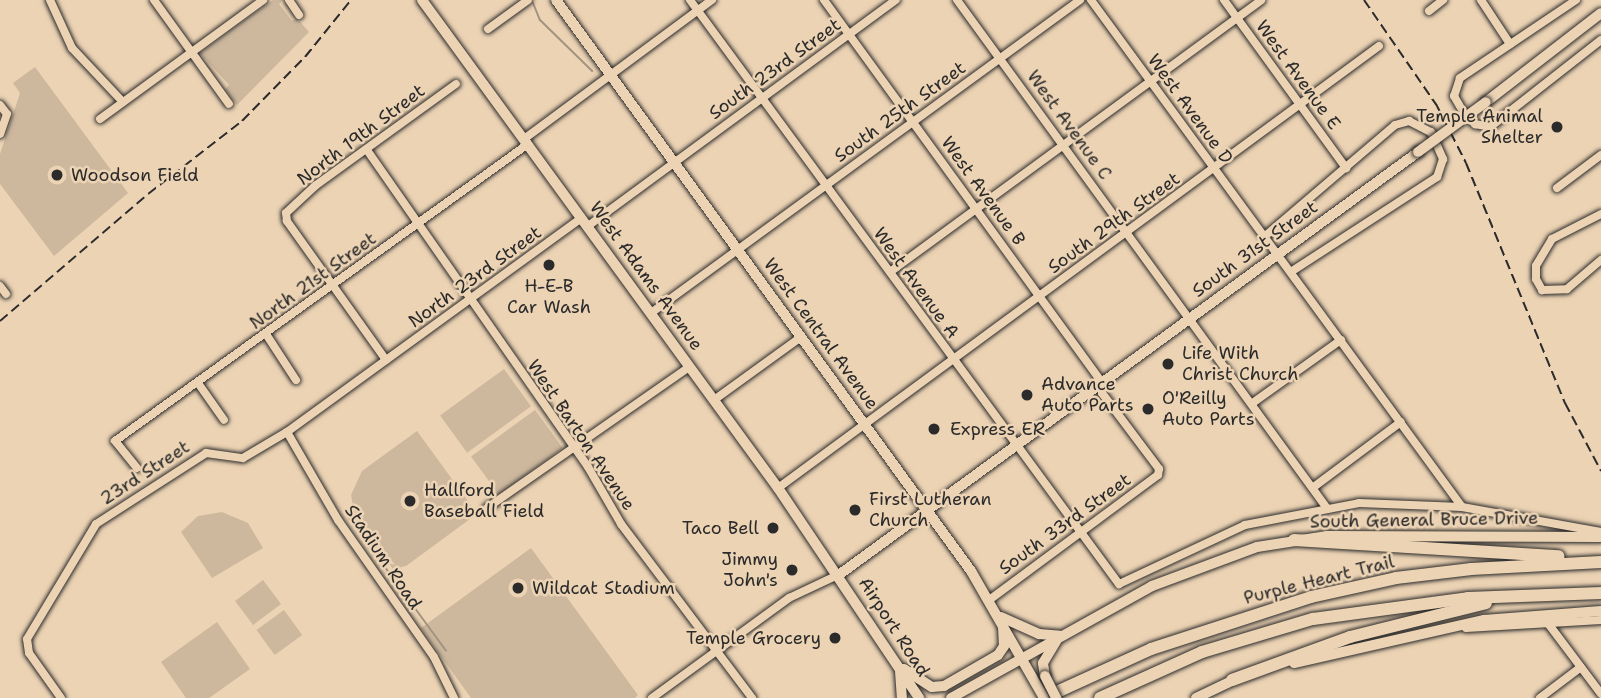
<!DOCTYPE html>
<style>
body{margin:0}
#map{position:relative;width:1601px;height:698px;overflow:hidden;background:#ecd3b4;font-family:"Shantell Sans",sans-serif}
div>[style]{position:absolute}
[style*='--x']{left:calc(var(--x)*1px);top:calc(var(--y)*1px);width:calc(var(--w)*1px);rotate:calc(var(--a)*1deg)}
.green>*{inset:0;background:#cdb89e;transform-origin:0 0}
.stream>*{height:2px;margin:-1px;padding:0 1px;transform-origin:1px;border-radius:1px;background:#a29380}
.roads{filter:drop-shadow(0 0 2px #2b2b2b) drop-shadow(0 0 2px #2b2b2b)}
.minor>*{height:8px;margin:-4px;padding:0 4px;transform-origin:4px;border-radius:4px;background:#ecd3b4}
.major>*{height:10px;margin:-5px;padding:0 5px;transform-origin:5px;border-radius:5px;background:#ecd3b4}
.highway>*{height:12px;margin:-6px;padding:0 6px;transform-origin:6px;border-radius:6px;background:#ecd3b4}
.rail>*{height:2px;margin-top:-1px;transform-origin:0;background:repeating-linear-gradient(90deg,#2b2b2b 0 10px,transparent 0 15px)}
.bridges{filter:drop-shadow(0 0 2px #2b2b2b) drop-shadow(0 0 2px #2b2b2b)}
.major-bridge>*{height:10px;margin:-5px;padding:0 5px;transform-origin:5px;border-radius:5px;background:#ecd3b4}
.dots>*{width:19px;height:19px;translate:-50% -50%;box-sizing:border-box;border:4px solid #ecd3b4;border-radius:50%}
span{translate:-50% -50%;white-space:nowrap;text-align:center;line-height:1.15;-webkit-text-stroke:5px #ecd3b4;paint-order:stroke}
.street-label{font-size:18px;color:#2b2b2b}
.poi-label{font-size:18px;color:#2b2b2b}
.right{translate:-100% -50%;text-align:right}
.left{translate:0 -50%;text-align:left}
</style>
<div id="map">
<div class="green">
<div style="clip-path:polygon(273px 0,283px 0,279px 4px,292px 21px,297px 18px,309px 32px,237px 105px,225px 89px,229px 85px,200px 53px)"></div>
<div style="clip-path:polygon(35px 67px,128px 193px,54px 256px,0 184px,0 154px,20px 93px,13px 83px)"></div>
<div style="left:504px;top:369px;width:46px;height:79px;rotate:54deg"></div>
<div style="left:535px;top:410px;width:47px;height:79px;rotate:54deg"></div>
<div style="clip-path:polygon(417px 431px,473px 508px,470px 519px,406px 566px,393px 569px,355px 517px,351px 495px,362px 471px)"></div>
<div style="clip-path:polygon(222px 512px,248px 523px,263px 548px,212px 578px,181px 532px,198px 516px)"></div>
<div style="clip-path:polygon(531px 548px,638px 695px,635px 698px,471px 698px,421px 628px)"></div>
<div style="left:263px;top:580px;width:30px;height:35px;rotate:53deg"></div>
<div style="left:284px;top:610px;width:31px;height:34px;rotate:54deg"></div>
<div style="clip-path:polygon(217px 622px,250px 669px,209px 698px,186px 698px,161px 662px)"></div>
</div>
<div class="stream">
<div style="--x:533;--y:3;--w:18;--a:68"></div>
<div style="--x:540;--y:20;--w:73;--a:44.4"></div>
<div style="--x:347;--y:515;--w:168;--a:53.9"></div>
</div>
<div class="roads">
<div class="minor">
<div style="--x:50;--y:0;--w:53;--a:65.4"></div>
<div style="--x:72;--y:48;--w:73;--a:46.7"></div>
<div style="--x:154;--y:0;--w:128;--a:54.2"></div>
<div style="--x:289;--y:0;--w:18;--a:56"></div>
<div style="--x:690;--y:0;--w:725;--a:53.7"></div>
<div style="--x:1119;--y:584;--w:139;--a:-25.1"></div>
<div style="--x:1245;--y:525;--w:116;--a:-10.9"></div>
<div style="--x:1359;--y:503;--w:103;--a:2.2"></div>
<div style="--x:1462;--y:507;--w:141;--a:10.2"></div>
<div style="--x:824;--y:0;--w:473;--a:54"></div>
<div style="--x:1102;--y:383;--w:10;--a:90"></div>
<div style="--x:1102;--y:393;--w:95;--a:53.1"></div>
<div style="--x:1159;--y:469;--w:6;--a:99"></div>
<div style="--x:1158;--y:475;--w:210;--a:143.5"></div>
<div style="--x:957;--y:0;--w:627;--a:53.95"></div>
<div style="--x:1091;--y:0;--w:628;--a:53.8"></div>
<div style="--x:1224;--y:0;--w:208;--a:54"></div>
<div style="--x:1481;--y:0;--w:53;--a:56.6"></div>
<div style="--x:1576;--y:0;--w:140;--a:146.1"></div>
<div style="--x:1460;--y:78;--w:19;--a:108"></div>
<div style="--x:1454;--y:96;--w:20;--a:60"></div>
<div style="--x:1464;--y:113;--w:16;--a:45"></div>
<div style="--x:1475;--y:124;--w:15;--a:11"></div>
<div style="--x:1490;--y:127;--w:141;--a:-38.1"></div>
<div style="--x:1429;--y:11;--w:18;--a:-38"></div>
<div style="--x:488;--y:29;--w:49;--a:-35.9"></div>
<div style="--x:0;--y:105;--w:11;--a:52"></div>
<div style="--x:7;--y:114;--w:21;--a:109"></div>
<div style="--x:100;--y:119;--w:202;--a:-36.1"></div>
<div style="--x:524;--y:139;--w:234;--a:-36.5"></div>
<div style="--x:367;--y:150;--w:386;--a:55.1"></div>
<div style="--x:588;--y:467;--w:66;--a:59.9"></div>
<div style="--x:621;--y:524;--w:218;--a:53"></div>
<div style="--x:1557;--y:188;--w:55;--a:-36.9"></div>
<div style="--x:1601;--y:214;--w:55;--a:153"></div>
<div style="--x:1552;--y:239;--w:31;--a:121"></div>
<div style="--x:1536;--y:266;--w:13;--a:90"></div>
<div style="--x:1536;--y:279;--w:13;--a:61"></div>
<div style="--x:1542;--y:290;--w:25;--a:-2"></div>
<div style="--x:1567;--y:289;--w:45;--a:-40.5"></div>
<div style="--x:588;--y:226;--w:382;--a:-36.3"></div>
<div style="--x:1264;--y:237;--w:172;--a:-40.5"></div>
<div style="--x:1395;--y:125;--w:15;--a:-16"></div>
<div style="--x:1409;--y:121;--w:25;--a:27"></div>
<div style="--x:1431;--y:132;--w:30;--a:66"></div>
<div style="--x:1443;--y:159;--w:19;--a:108"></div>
<div style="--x:1437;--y:177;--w:173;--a:147"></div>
<div style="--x:890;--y:272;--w:460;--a:-36.2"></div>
<div style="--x:0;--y:286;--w:10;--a:53"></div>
<div style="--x:651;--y:313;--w:531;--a:-36.11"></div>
<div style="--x:266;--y:334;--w:55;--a:56.9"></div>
<div style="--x:386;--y:360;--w:171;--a:-125.5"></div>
<div style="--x:287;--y:221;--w:8;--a:-97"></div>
<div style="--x:286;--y:213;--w:40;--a:-43"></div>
<div style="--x:315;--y:186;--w:174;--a:-35.9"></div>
<div style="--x:198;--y:383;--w:45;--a:54.9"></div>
<div style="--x:714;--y:400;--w:107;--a:-35.9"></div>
<div style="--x:1254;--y:402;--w:107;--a:-35.5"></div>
<div style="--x:287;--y:432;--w:102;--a:59.9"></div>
<div style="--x:338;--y:520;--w:167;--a:55"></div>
<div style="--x:434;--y:657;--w:46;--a:64"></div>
<div style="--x:137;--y:468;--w:35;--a:-129"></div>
<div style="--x:115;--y:441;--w:509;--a:-35.72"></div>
<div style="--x:1315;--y:486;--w:107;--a:-36.7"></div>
<div style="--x:778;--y:488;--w:746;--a:-36.33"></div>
<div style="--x:487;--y:508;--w:246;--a:-34.9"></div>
<div style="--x:1547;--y:622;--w:90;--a:53.1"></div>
<div style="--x:1466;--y:628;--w:135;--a:-3.4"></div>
<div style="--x:61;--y:698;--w:55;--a:-125.4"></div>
<div style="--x:29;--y:653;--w:14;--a:-98"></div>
<div style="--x:27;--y:639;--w:134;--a:-59"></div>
<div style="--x:96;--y:524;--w:131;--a:-32.8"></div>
<div style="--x:206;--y:453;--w:37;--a:8"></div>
<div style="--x:243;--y:458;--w:51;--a:-30.6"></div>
<div style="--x:287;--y:432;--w:364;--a:-36"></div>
<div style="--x:652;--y:698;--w:170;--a:-36.1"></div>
<div style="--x:789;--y:598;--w:56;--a:-25.2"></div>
<div style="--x:1540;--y:698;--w:51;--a:-37.1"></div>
</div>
<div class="major">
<div style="--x:422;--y:0;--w:604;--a:53.89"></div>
<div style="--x:778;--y:488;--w:253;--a:56.1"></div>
<div style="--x:556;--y:0;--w:706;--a:53.99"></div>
<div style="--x:971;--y:571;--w:146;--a:60.1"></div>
<div style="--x:1486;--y:102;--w:145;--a:-37.7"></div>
<div style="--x:840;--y:574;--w:716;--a:-36.13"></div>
<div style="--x:1001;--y:617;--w:42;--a:24.1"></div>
<div style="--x:1039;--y:634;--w:21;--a:5"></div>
<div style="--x:1294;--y:663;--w:195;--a:-12.8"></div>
<div style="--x:1484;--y:620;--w:117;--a:-4.4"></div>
<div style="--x:904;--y:669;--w:33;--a:33"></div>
<div style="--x:932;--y:687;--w:12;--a:-5"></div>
<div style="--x:944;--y:686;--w:62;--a:-29.9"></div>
<div style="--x:998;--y:655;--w:11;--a:-56"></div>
<div style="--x:1004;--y:646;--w:19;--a:-93"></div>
<div style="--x:900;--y:671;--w:27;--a:86"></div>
<div style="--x:1045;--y:676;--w:13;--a:-99"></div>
<div style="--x:1043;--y:663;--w:26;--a:-59"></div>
<div style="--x:951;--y:698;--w:230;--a:-29.1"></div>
<div style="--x:1152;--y:586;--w:112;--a:-20.4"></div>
<div style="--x:1257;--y:547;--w:71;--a:-8.9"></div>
<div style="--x:1327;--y:536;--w:274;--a:0.2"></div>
<div style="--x:1196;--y:698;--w:47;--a:-25.5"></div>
</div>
<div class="highway">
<div style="--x:1294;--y:540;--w:265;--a:3.5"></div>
<div style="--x:1232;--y:680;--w:126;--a:-20"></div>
<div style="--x:1350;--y:637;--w:140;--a:-14"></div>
<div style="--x:1059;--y:691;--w:101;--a:-24.5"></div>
<div style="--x:1151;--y:649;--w:168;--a:-18"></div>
<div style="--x:1311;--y:597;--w:87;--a:-12.6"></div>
<div style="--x:1396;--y:578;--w:76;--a:-6.8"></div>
<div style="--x:1471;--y:569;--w:130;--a:-3.1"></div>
<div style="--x:1100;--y:698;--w:112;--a:-24.3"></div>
<div style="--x:1202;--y:652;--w:116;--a:-16.6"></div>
<div style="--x:1313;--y:619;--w:156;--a:-7.7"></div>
<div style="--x:1468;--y:598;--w:133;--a:-2.2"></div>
</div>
</div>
<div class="rail">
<div style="--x:1364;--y:0;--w:129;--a:55.4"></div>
<div style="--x:1437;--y:106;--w:64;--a:63"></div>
<div style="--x:1466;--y:163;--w:260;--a:67.6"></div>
<div style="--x:1565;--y:403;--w:77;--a:62.1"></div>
<div style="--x:0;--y:321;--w:195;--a:-40.6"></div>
<div style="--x:148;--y:194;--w:119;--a:-37.8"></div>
<div style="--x:242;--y:121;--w:90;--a:-45.5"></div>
<div style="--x:305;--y:57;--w:73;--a:-51.1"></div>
</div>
<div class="bridges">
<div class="major-bridge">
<div style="--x:1418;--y:152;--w:84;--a:-36.3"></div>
<div style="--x:1045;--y:676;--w:25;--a:63"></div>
</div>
</div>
<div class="dots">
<div style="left:1557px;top:127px;background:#2b2b2b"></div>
<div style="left:57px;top:175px;background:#2b2b2b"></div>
<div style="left:549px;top:265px;background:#2b2b2b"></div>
<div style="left:1168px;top:364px;background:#2b2b2b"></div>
<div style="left:1027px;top:395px;background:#2b2b2b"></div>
<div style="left:1148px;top:409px;background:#2b2b2b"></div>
<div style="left:934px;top:429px;background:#2b2b2b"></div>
<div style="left:410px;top:501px;background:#2b2b2b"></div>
<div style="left:855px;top:510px;background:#2b2b2b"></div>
<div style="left:773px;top:528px;background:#2b2b2b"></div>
<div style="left:792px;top:570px;background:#2b2b2b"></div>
<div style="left:518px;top:588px;background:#2b2b2b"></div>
<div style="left:835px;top:638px;background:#2b2b2b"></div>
</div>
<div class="street-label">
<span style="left:775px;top:69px;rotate:-36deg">South 23rd Street</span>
<span style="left:1298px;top:75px;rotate:54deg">West Avenue E</span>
<span style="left:1190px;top:109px;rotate:54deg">West Avenue D</span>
<span style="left:900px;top:112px;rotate:-36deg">South 25th Street</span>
<span style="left:1069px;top:125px;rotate:54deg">West Avenue C</span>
<span style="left:361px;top:135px;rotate:-37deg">North 19th Street</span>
<span style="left:983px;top:191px;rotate:54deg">West Avenue B</span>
<span style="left:1114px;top:223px;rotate:-36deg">South 29th Street</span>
<span style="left:1255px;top:249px;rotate:-36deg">South 31st Street</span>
<span style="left:646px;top:276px;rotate:54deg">West Adams Avenue</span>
<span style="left:475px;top:277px;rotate:-36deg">North 23rd Street</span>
<span style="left:313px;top:281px;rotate:-36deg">North 21st Street</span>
<span style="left:916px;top:283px;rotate:54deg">West Avenue A</span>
<span style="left:821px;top:334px;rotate:54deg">West Central Avenue</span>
<span style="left:581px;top:435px;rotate:56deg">West Barton Avenue</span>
<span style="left:145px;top:473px;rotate:-33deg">23rd Street</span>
<span style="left:1424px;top:520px;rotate:-1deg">South General Bruce Drive</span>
<span style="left:1065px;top:524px;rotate:-36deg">South 33rd Street</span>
<span style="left:383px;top:557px;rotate:56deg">Stadium Road</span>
<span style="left:1319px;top:580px;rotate:-14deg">Purple Heart Trail</span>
<span style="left:894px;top:627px;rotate:57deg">Airport Road</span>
</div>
<div class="poi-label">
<span class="right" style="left:1543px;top:127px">Temple Animal<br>Shelter</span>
<span class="left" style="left:71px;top:175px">Woodson Field</span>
<span style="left:549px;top:297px">H-E-B<br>Car Wash</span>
<span class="left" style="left:1182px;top:364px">Life With<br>Christ Church</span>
<span class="left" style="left:1041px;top:395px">Advance<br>Auto Parts</span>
<span class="left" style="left:1162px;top:409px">O'Reilly<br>Auto Parts</span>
<span class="left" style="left:950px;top:429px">Express ER</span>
<span class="left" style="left:424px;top:501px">Hallford<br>Baseball Field</span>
<span class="left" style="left:869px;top:510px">First Lutheran<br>Church</span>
<span class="right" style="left:759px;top:528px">Taco Bell</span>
<span class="right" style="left:778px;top:570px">Jimmy<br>John's</span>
<span class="left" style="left:532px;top:588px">Wildcat Stadium</span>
<span class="right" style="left:821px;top:638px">Temple Grocery</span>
</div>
</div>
